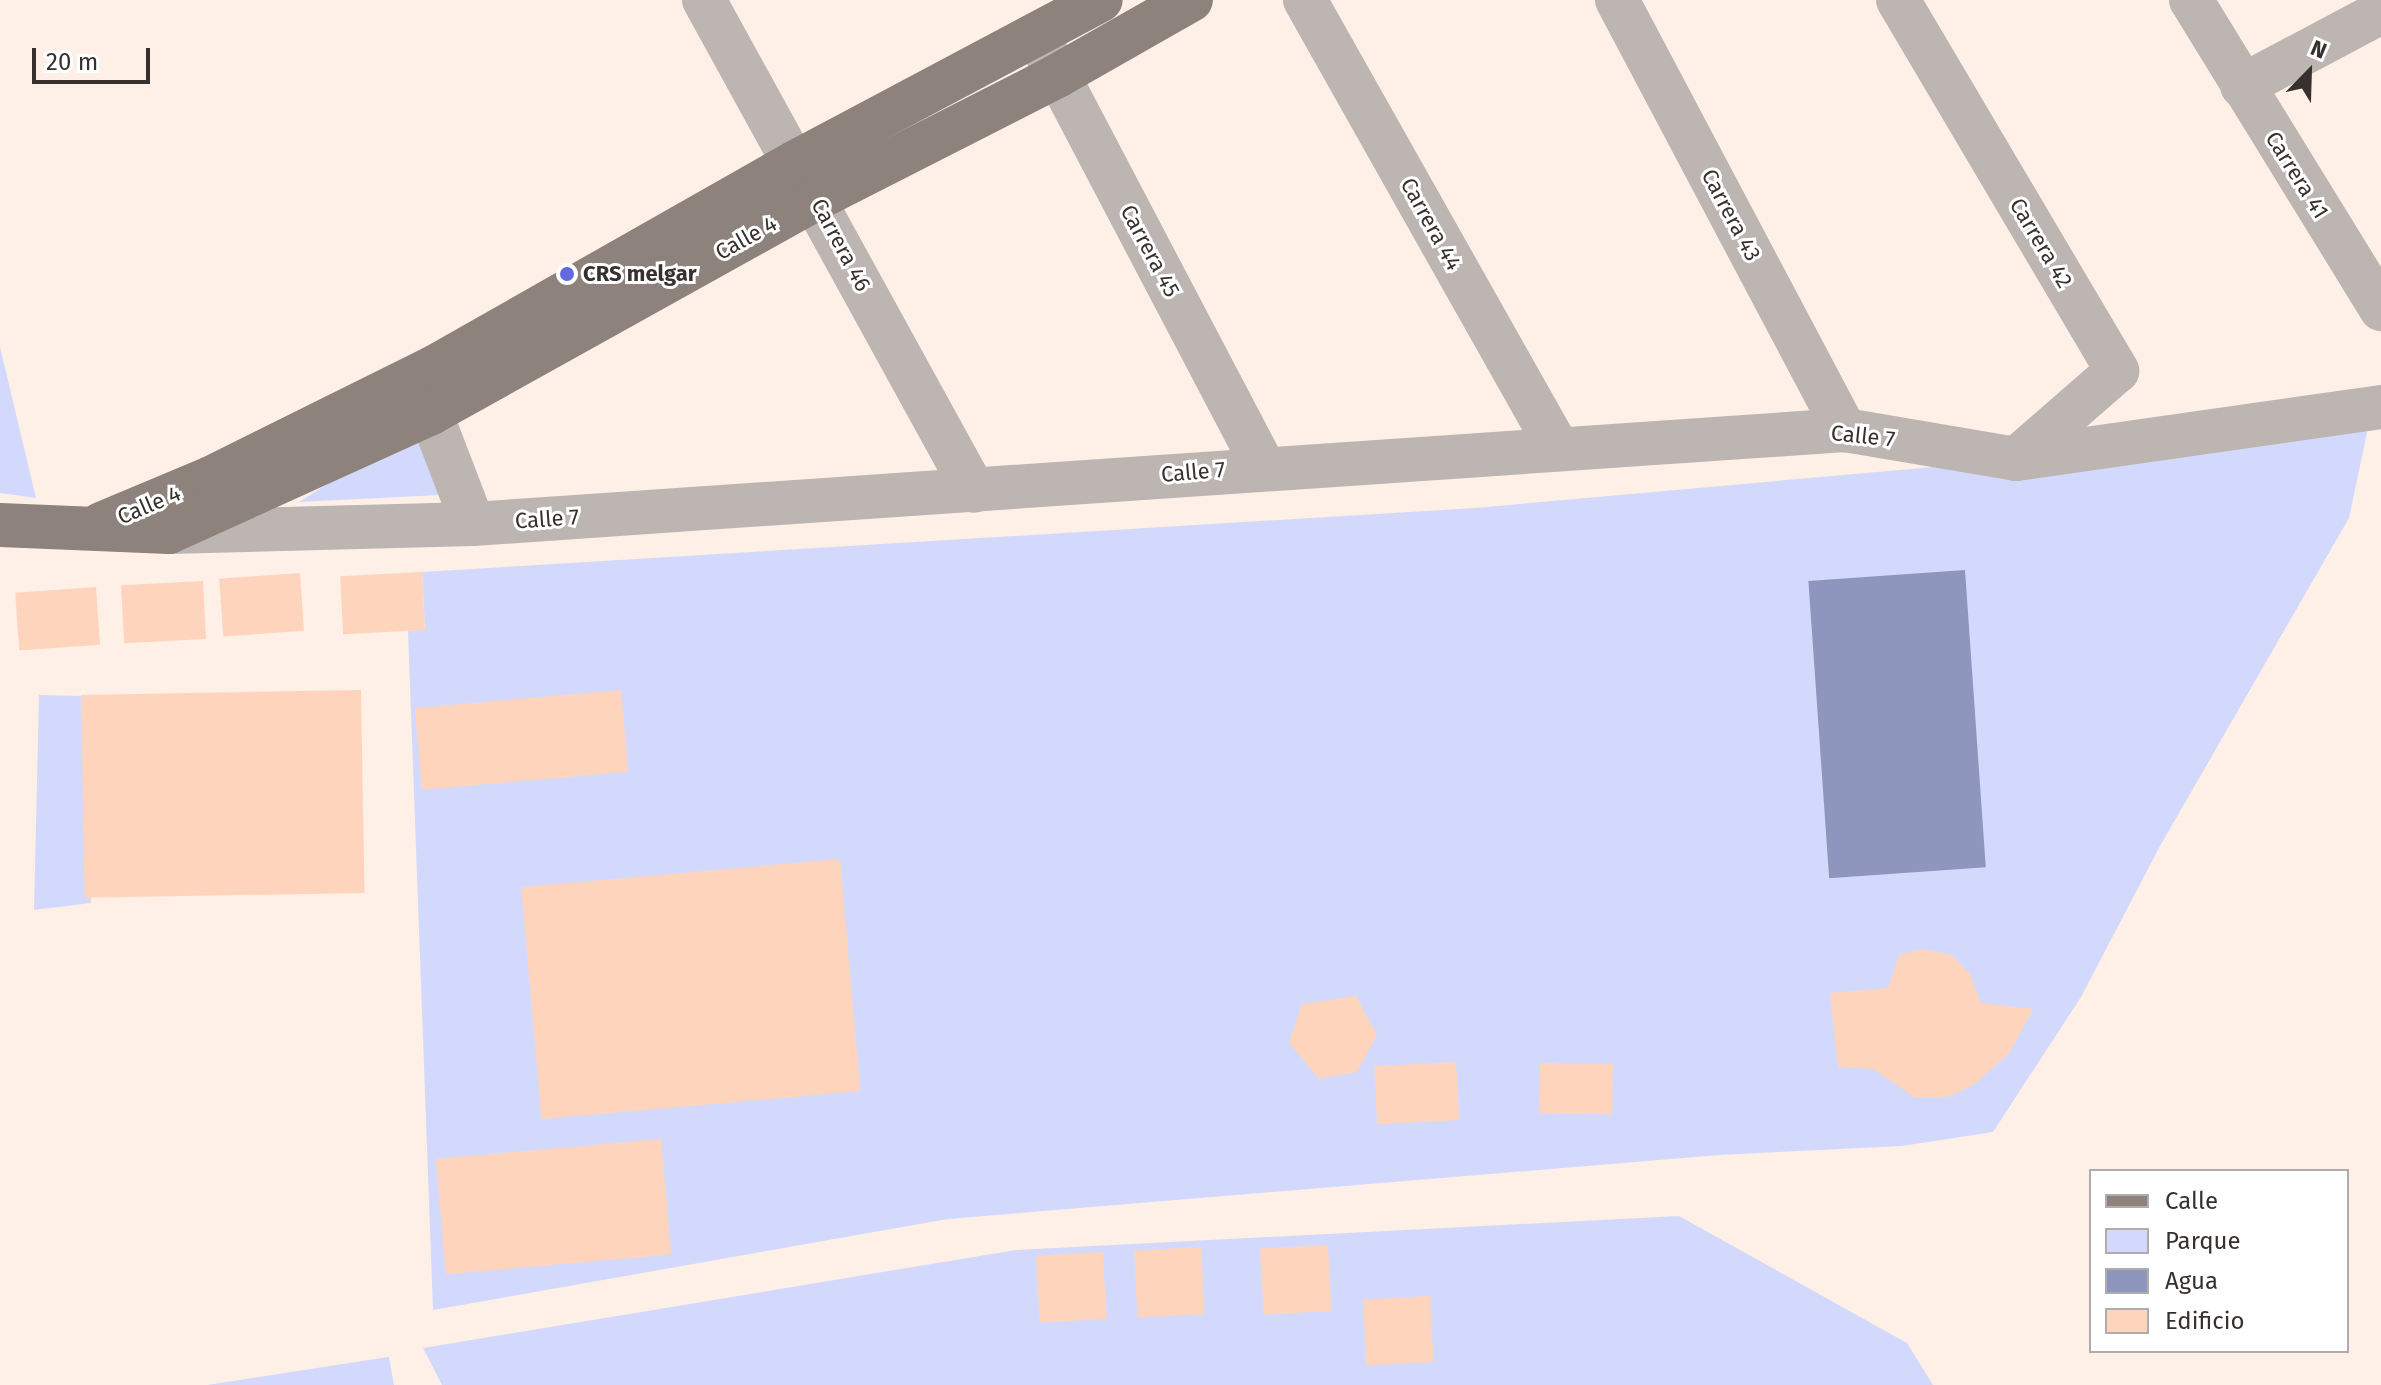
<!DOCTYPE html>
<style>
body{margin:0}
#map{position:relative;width:2381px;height:1385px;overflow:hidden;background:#fef0e7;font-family:"Fira Sans",sans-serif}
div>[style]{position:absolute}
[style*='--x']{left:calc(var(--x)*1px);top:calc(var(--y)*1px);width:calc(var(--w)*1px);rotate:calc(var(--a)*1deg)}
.green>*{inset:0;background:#d2d9fc}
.water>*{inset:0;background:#8f96bd;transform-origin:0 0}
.building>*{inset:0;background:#fed5bc;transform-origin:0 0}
.minor>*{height:44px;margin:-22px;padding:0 22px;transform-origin:22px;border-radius:22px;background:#bcb5b2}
.major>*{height:44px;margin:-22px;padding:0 22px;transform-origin:22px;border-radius:22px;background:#8d827c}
.dots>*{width:22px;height:22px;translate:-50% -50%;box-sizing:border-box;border:4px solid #fff;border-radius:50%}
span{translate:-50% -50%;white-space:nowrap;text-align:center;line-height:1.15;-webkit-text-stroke:6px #fff;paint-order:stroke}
.street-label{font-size:22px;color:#36312e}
.poi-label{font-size:22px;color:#36312e;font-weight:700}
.left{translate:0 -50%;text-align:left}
.legend{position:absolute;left:2089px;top:1169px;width:260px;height:184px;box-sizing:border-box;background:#fff;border:2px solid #afadab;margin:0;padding:10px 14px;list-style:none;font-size:24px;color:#36312e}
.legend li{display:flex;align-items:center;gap:16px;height:40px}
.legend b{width:40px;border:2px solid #afadab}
.north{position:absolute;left:2269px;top:32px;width:80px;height:80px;-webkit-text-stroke:6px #fff;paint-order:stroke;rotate:23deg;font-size:22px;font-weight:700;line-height:32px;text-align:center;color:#36312e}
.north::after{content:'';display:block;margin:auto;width:28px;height:36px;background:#36312e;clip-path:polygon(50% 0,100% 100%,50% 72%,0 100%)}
.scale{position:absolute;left:32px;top:48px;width:118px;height:36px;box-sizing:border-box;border:4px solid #36312e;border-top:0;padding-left:10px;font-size:24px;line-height:28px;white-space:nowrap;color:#36312e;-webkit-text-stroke:6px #fff;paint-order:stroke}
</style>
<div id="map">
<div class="green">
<div style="clip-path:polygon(0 347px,36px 498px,0 493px)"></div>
<div style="clip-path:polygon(416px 428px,439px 495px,299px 502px)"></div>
<div style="clip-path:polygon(2368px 428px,2349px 518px,2160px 846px,2081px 997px,1993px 1132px,1902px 1146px,1719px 1155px,948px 1219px,433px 1310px,408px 631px,425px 629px,422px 572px,1475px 508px)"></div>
<div style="clip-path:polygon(39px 695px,81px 696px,91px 903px,34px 910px)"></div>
<div style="clip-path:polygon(1679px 1216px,1907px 1343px,1933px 1385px,442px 1385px,423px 1348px,1016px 1250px)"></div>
<div style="clip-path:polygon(389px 1357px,394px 1385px,207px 1385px,388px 1357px)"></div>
</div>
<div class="water">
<div style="left:1965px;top:570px;width:298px;height:157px;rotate:86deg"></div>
</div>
<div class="building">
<div style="left:422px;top:572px;width:58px;height:82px;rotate:87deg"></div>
<div style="left:300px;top:573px;width:58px;height:81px;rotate:86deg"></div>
<div style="left:203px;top:581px;width:58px;height:82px;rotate:87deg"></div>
<div style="left:96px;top:587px;width:58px;height:81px;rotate:86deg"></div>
<div style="left:361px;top:690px;width:203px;height:280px;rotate:89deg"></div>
<div style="left:621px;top:690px;width:82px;height:207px;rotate:85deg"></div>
<div style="left:840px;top:859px;width:233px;height:320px;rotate:85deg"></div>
<div style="clip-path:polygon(1923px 949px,1952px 955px,1970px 974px,1981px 1003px,2033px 1009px,2010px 1052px,1975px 1084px,1948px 1097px,1914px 1097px,1873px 1069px,1838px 1067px,1830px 993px,1888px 988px,1899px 955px)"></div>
<div style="clip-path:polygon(1356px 996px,1377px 1035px,1357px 1072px,1319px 1079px,1289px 1043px,1302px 1004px)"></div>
<div style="left:1456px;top:1062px;width:58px;height:82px;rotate:87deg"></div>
<div style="left:1540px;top:1063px;width:73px;height:50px;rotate:1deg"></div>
<div style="left:661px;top:1139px;width:116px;height:226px;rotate:85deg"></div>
<div style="left:1328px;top:1245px;width:66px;height:68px;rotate:87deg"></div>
<div style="left:1201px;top:1247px;width:67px;height:67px;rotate:87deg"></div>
<div style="left:1103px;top:1252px;width:67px;height:67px;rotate:87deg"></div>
<div style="left:1430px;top:1296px;width:66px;height:67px;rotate:87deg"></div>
</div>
<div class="minor">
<div style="--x:704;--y:0;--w:560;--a:61.19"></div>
<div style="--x:1305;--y:0;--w:513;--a:60.59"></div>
<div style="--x:1617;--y:0;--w:487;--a:62.1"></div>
<div style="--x:1898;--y:0;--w:431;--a:59.4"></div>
<div style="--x:2117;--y:371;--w:134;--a:138.9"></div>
<div style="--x:2191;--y:0;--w:363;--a:58.4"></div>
<div style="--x:1040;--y:41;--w:480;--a:62.3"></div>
<div style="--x:2242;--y:86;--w:157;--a:-28"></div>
<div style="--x:417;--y:378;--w:156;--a:69"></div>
<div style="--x:169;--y:532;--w:304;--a:-1.5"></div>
<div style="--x:473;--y:524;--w:1375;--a:-3.92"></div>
<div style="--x:1845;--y:430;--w:173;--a:9.6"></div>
<div style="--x:2016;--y:459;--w:369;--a:-8.1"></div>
</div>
<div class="major">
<div style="--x:101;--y:524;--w:119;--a:-22.7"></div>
<div style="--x:211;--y:478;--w:248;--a:-26.4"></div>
<div style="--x:433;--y:368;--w:417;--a:-29.6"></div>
<div style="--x:796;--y:162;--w:345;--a:-28"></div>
<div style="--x:0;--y:525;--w:169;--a:2.4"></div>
<div style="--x:169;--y:532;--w:288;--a:-24.4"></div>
<div style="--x:431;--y:413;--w:440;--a:-29.1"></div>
<div style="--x:816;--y:199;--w:271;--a:-27"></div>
<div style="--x:1057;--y:76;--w:154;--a:-29.6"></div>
</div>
<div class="dots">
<div style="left:567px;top:274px;background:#6269e2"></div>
</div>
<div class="street-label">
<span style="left:2297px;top:175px;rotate:58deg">Carrera 41</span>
<span style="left:1731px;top:215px;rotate:62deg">Carrera 43</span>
<span style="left:1431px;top:224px;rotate:61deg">Carrera 44</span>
<span style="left:746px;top:238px;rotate:-29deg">Calle 4</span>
<span style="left:2041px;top:243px;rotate:59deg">Carrera 42</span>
<span style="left:841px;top:245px;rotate:62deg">Carrera 46</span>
<span style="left:1150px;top:251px;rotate:62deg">Carrera 45</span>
<span style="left:1863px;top:436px;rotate:6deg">Calle 7</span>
<span style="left:1193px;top:472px;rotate:-5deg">Calle 7</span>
<span style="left:149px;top:505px;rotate:-23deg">Calle 4</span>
<span style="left:547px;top:519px;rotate:-4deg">Calle 7</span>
</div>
<div class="poi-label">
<span class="left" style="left:583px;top:274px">CRS melgar</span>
</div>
<ul class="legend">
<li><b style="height:10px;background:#8d827c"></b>Calle</li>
<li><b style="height:22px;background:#d2d9fc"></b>Parque</li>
<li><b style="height:22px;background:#8f96bd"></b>Agua</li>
<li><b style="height:22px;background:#fed5bc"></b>Edificio</li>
</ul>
<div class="north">N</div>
<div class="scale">20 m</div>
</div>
